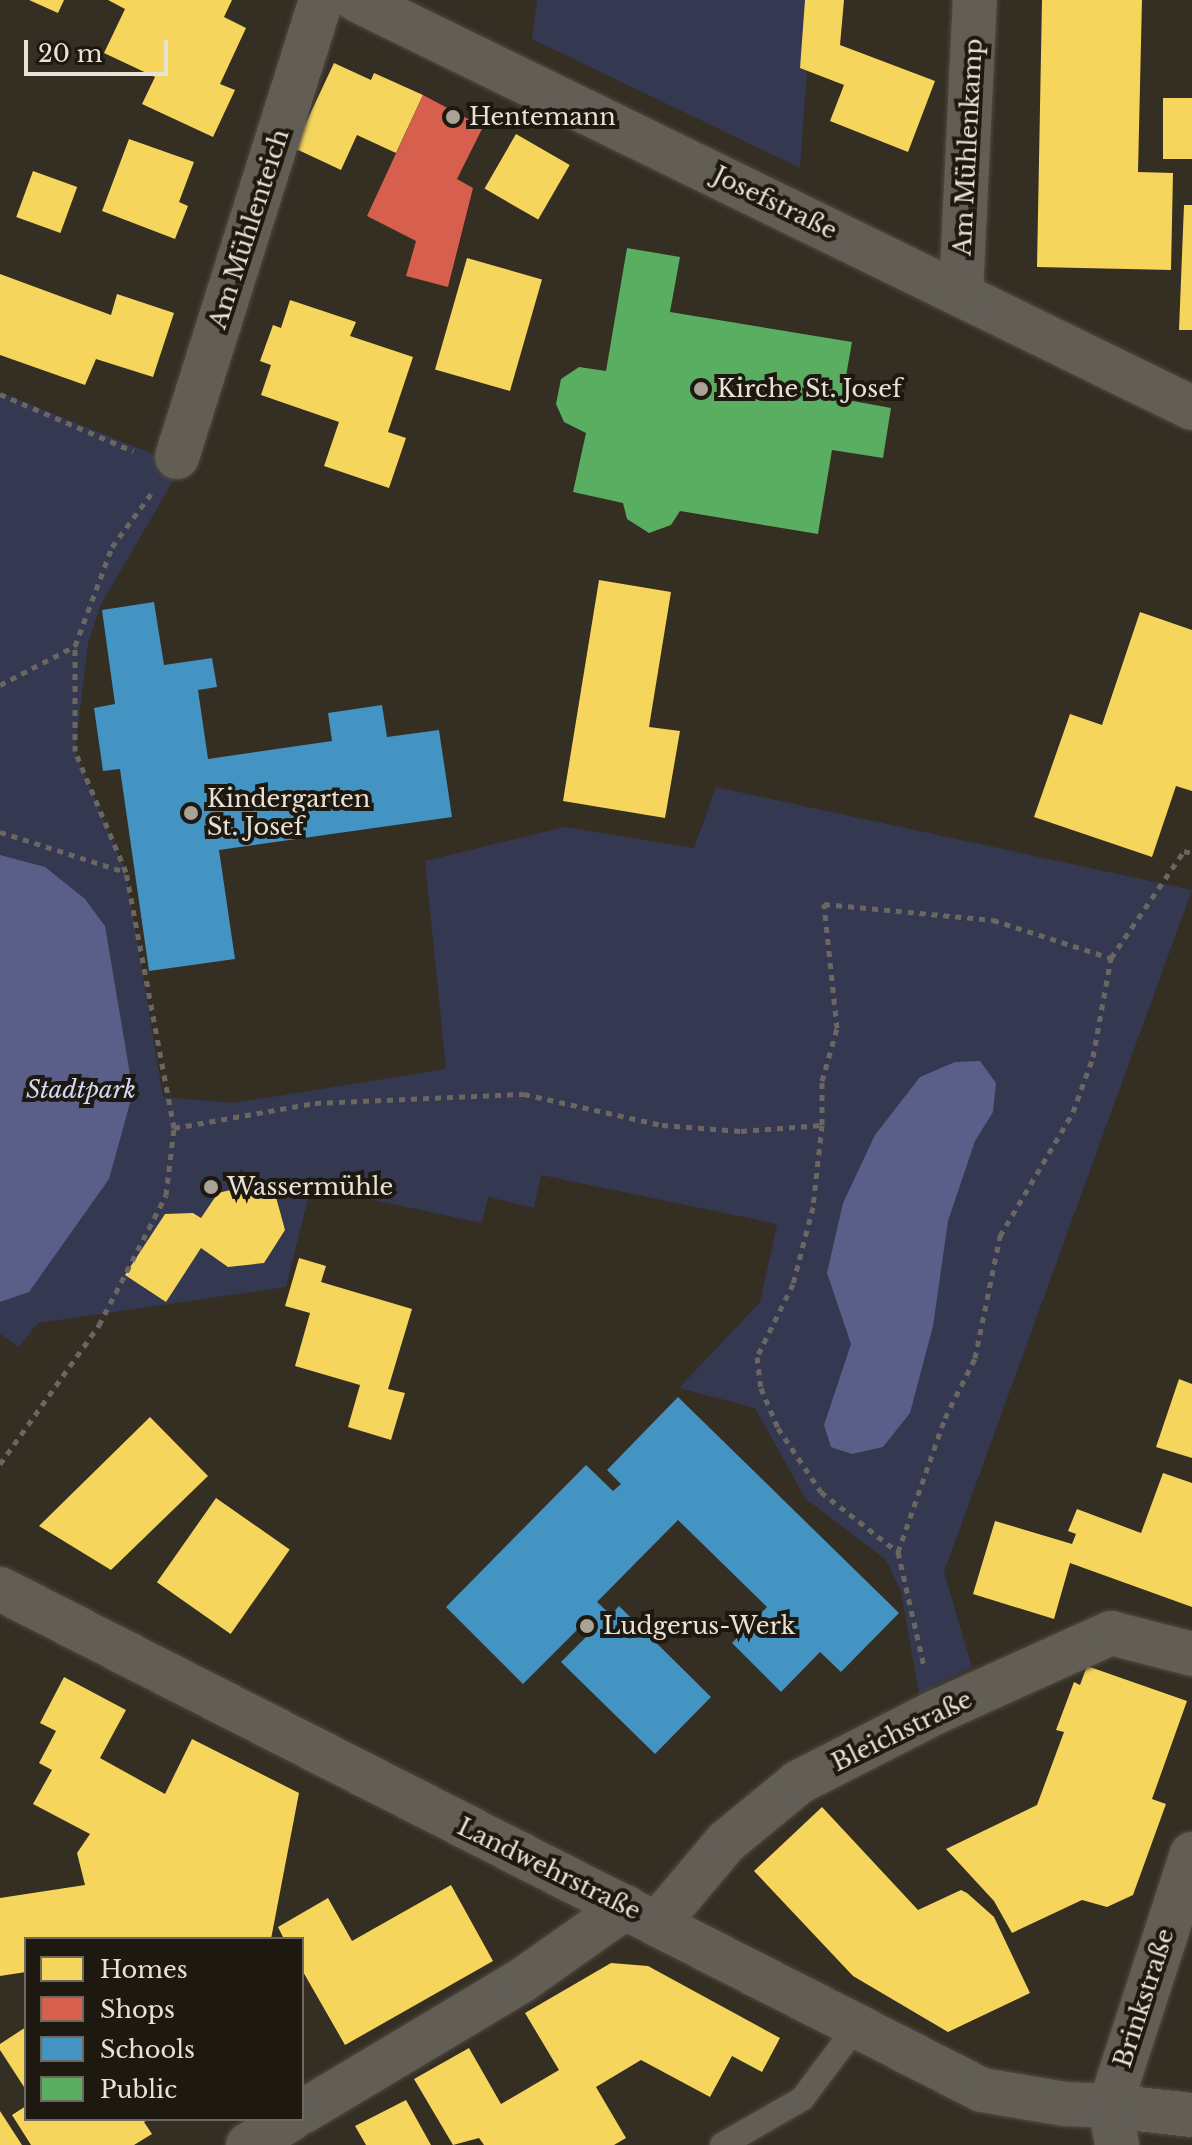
<!DOCTYPE html>
<meta charset="utf-8">
<style>
body{margin:0}
#map{position:relative;width:1192px;height:2145px;overflow:hidden;background:#342e23;font-family:"Libre Baskerville",serif}
div>[style]{position:absolute}
[style*='--x']{left:calc(var(--x)*1px);top:calc(var(--y)*1px);width:calc(var(--w)*1px);rotate:calc(var(--a)*1deg)}
.green>*{inset:0;background:#343850}
.water>*{inset:0;background:#595f89}
.homes>*{inset:0;background:#f6d55c;transform-origin:0 0}
.shops>*{inset:0;background:#d6604d}
.schools>*{inset:0;background:#4393c3}
.public>*{inset:0;background:#5aae61}
.path>*{height:5px;margin-top:-2.5px;transform-origin:0;background:repeating-linear-gradient(90deg,#6b6760 0 6px,transparent 0 12px)}
.roads{filter:drop-shadow(0 0 2px #504a41) drop-shadow(0 0 2px #504a41)}
.service>*{height:24px;margin:-12px;padding:0 12px;transform-origin:12px;border-radius:12px;background:#625e56}
.minor>*{height:44px;margin:-22px;padding:0 22px;transform-origin:22px;border-radius:22px;background:#625e56}
.tertiary>*{height:44px;margin:-22px;padding:0 22px;transform-origin:22px;border-radius:22px;background:#625e56}
.dots>*{width:22px;height:22px;translate:-50% -50%;box-sizing:border-box;border:4px solid #1d1810;border-radius:50%}
span{translate:-50% -50%;white-space:nowrap;text-align:center;line-height:1.15;-webkit-text-stroke:8px #1d1810;paint-order:stroke}
.poi-label{font-size:24px;color:#e9e1d5}
.left{translate:0 -50%;text-align:left}
.street-label{font-size:24px;color:#e9e1d5}
.park-label{font-size:24px;color:#d2d8f6;font-style:italic}
.legend{position:absolute;left:24px;top:1937px;width:280px;height:184px;box-sizing:border-box;background:#1d1810;border:2px solid #6f685f;margin:0;padding:10px 14px;list-style:none;font-size:24px;color:#e9e1d5}
.legend li{display:flex;align-items:center;gap:16px;height:40px}
.legend b{width:40px;border:2px solid #6f685f}
.scale{position:absolute;left:24px;top:40px;width:144px;height:36px;box-sizing:border-box;border:4px solid #e9e1d5;border-top:0;padding-left:10px;font-size:24px;line-height:28px;white-space:nowrap;color:#e9e1d5;-webkit-text-stroke:6px #1d1810;paint-order:stroke}
</style>
<div id="map">
<div class="green">
<div style="clip-path:polygon(537px 0,812px 0,800px 168px,532px 39px)"></div>
<div style="clip-path:polygon(0 392px,182px 466px,101px 604px,88px 644px,75px 751px,126px 872px,163px 1097px,234px 1103px,446px 1069px,425px 861px,564px 827px,694px 848px,716px 787px,1192px 890px,944px 1572px,972px 1667px,919px 1694px,901px 1592px,886px 1560px,805px 1498px,755px 1408px,679px 1388px,760px 1302px,777px 1224px,541px 1175px,534px 1208px,488px 1197px,482px 1223px,311px 1187px,286px 1287px,38px 1323px,19px 1347px,0 1334px)"></div>
</div>
<div class="water">
<div style="clip-path:polygon(0 855px,45px 867px,85px 899px,105px 926px,133px 1092px,109px 1179px,29px 1292px,0 1302px)"></div>
<div style="clip-path:polygon(980px 1061px,996px 1083px,993px 1112px,975px 1141px,948px 1221px,933px 1326px,910px 1413px,883px 1447px,852px 1454px,831px 1447px,824px 1425px,851px 1344px,827px 1273px,843px 1203px,875px 1135px,920px 1077px,955px 1062px)"></div>
</div>
<div class="homes">
<div style="clip-path:polygon(29px 0,64px 0,58px 13px)"></div>
<div style="clip-path:polygon(108px 0,232px 0,224px 17px,246px 28px,220px 84px,235px 90px,213px 137px,142px 104px,155px 77px,104px 53px,125px 9px)"></div>
<div style="clip-path:polygon(805px 0,844px 0,840px 45px,935px 81px,908px 152px,830px 121px,844px 85px,800px 68px)"></div>
<div style="clip-path:polygon(1042px 0,1142px 0,1138px 172px,1173px 173px,1171px 270px,1037px 267px)"></div>
<div style="clip-path:polygon(334px 63px,371px 80px,374px 73px,423px 95px,396px 153px,357px 135px,341px 170px,294px 148px)"></div>
<div style="left:1163px;top:98px;width:29px;height:61px"></div>
<div style="left:516px;top:134px;width:62px;height:63px;rotate:30deg"></div>
<div style="clip-path:polygon(129px 139px,194px 162px,179px 202px,188px 206px,175px 239px,102px 211px)"></div>
<div style="left:33px;top:171px;width:47px;height:49px;rotate:20deg"></div>
<div style="clip-path:polygon(1184px 205px,1192px 205px,1192px 330px,1179px 330px)"></div>
<div style="left:467px;top:258px;width:78px;height:116px;rotate:16deg"></div>
<div style="clip-path:polygon(0 274px,111px 315px,117px 294px,174px 313px,153px 377px,96px 359px,85px 385px,0 355px)"></div>
<div style="clip-path:polygon(290px 300px,356px 322px,350px 336px,413px 357px,388px 432px,406px 438px,389px 488px,324px 466px,339px 422px,261px 395px,271px 365px,260px 361px,273px 325px,281px 328px)"></div>
<div style="clip-path:polygon(599px 580px,671px 592px,649px 727px,680px 731px,665px 818px,563px 801px)"></div>
<div style="clip-path:polygon(1140px 612px,1192px 630px,1192px 791px,1176px 786px,1152px 857px,1034px 817px,1070px 714px,1102px 725px)"></div>
<div style="clip-path:polygon(243px 1187px,276px 1197px,285px 1230px,264px 1263px,228px 1267px,201px 1248px,166px 1302px,125px 1275px,165px 1214px,193px 1213px,201px 1218px,218px 1193px)"></div>
<div style="clip-path:polygon(299px 1258px,326px 1266px,321px 1282px,412px 1309px,388px 1389px,405px 1393px,391px 1440px,348px 1427px,360px 1385px,295px 1366px,310px 1313px,285px 1306px)"></div>
<div style="clip-path:polygon(1179px 1379px,1192px 1384px,1192px 1458px,1156px 1447px)"></div>
<div style="clip-path:polygon(150px 1417px,208px 1476px,111px 1570px,39px 1526px)"></div>
<div style="clip-path:polygon(1163px 1473px,1192px 1483px,1192px 1607px,1070px 1563px,1054px 1619px,973px 1594px,995px 1521px,1072px 1544px,1076px 1534px,1068px 1531px,1077px 1509px,1141px 1533px)"></div>
<div style="left:216px;top:1498px;width:90px;height:103px;rotate:35deg"></div>
<div style="clip-path:polygon(1087px 1666px,1187px 1701px,1152px 1799px,1166px 1804px,1133px 1895px,1107px 1907px,1082px 1900px,1012px 1933px,994px 1901px,946px 1849px,1037px 1805px,1064px 1732px,1056px 1730px,1074px 1682px,1080px 1685px)"></div>
<div style="clip-path:polygon(64px 1677px,126px 1710px,100px 1758px,165px 1794px,192px 1739px,299px 1793px,271px 1939px,26px 1939px,26px 1972px,0 1976px,0 1898px,85px 1885px,77px 1853px,90px 1834px,33px 1804px,52px 1770px,39px 1763px,56px 1731px,40px 1723px)"></div>
<div style="clip-path:polygon(822px 1807px,918px 1910px,961px 1890px,967px 1893px,994px 1917px,1030px 1993px,948px 2032px,853px 1976px,754px 1871px)"></div>
<div style="clip-path:polygon(451px 1885px,493px 1961px,345px 2045px,302px 1970px,302px 1939px,284px 1939px,278px 1927px,328px 1898px,352px 1941px)"></div>
<div style="clip-path:polygon(611px 1963px,648px 1966px,780px 2038px,762px 2072px,732px 2056px,710px 2097px,641px 2060px,596px 2087px,626px 2138px,614px 2145px,484px 2145px,479px 2138px,453px 2145px,414px 2079px,469px 2048px,501px 2104px,559px 2070px,525px 2013px)"></div>
<div style="clip-path:polygon(26px 2027px,26px 2090px,0 2050px,0 2044px)"></div>
<div style="clip-path:polygon(406px 2100px,431px 2145px,366px 2145px,355px 2126px)"></div>
<div style="clip-path:polygon(26px 2106px,26px 2119px,149px 2119px,144px 2122px,152px 2134px,134px 2145px,31px 2145px,12px 2115px)"></div>
<div style="clip-path:polygon(0 2111px,22px 2145px,0 2145px)"></div>
</div>
<div class="shops">
<div style="clip-path:polygon(423px 95px,483px 127px,457px 179px,473px 188px,448px 287px,406px 276px,416px 241px,367px 216px)"></div>
</div>
<div class="schools">
<div style="clip-path:polygon(154px 602px,164px 665px,212px 658px,217px 687px,198px 690px,208px 759px,332px 741px,328px 713px,382px 705px,387px 737px,439px 730px,452px 817px,219px 850px,235px 959px,149px 971px,120px 769px,103px 771px,94px 708px,115px 704px,102px 610px)"></div>
<div style="clip-path:polygon(678px 1397px,899px 1613px,841px 1672px,820px 1652px,781px 1692px,732px 1643px,767px 1607px,678px 1520px,597px 1602px,611px 1615px,619px 1606px,711px 1697px,655px 1754px,561px 1662px,590px 1633px,582px 1625px,523px 1684px,446px 1607px,586px 1465px,613px 1491px,621px 1484px,607px 1470px)"></div>
</div>
<div class="public">
<div style="clip-path:polygon(627px 248px,680px 257px,670px 312px,852px 342px,842px 399px,891px 408px,883px 458px,832px 450px,818px 534px,680px 511px,671px 525px,649px 533px,627px 519px,623px 503px,573px 492px,586px 433px,564px 422px,556px 404px,561px 379px,579px 367px,606px 371px)"></div>
</div>
<div class="path">
<div style="--x:0;--y:394;--w:145;--a:23.2"></div>
<div style="--x:0;--y:685;--w:85;--a:-27.5"></div>
<div style="--x:0;--y:832;--w:131;--a:17.7"></div>
<div style="--x:822;--y:1125;--w:82;--a:96.3"></div>
<div style="--x:813;--y:1207;--w:80;--a:104.6"></div>
<div style="--x:793;--y:1284;--w:81;--a:116.3"></div>
<div style="--x:757;--y:1357;--w:31;--a:83"></div>
<div style="--x:761;--y:1388;--w:43;--a:67"></div>
<div style="--x:778;--y:1428;--w:77;--a:56.1"></div>
<div style="--x:821;--y:1492;--w:98;--a:37.9"></div>
<div style="--x:898;--y:1552;--w:117;--a:77.2"></div>
<div style="--x:174;--y:1128;--w:143;--a:-10.1"></div>
<div style="--x:315;--y:1103;--w:209;--a:-2.5"></div>
<div style="--x:524;--y:1094;--w:141;--a:12.7"></div>
<div style="--x:662;--y:1125;--w:79;--a:4.3"></div>
<div style="--x:741;--y:1131;--w:81;--a:-4.2"></div>
<div style="--x:822;--y:1125;--w:44;--a:-90"></div>
<div style="--x:822;--y:1081;--w:55;--a:-74.2"></div>
<div style="--x:837;--y:1028;--w:125;--a:-96"></div>
<div style="--x:824;--y:904;--w:170;--a:5.4"></div>
<div style="--x:993;--y:920;--w:124;--a:17.9"></div>
<div style="--x:1111;--y:958;--w:130;--a:-55.7"></div>
<div style="--x:1184;--y:851;--w:8;--a:14"></div>
<div style="--x:0;--y:1464;--w:171;--a:-54.5"></div>
<div style="--x:99;--y:1325;--w:146;--a:-62.7"></div>
<div style="--x:166;--y:1195;--w:67;--a:-83.2"></div>
<div style="--x:174;--y:1128;--w:260;--a:-100.6"></div>
<div style="--x:126;--y:872;--w:131;--a:-112.9"></div>
<div style="--x:75;--y:751;--w:105;--a:-90"></div>
<div style="--x:75;--y:646;--w:106;--a:-69.5"></div>
<div style="--x:112;--y:547;--w:66;--a:-53.7"></div>
<div style="--x:898;--y:1552;--w:142;--a:-70.7"></div>
<div style="--x:945;--y:1418;--w:67;--a:-63.4"></div>
<div style="--x:975;--y:1358;--w:125;--a:-78.4"></div>
<div style="--x:1000;--y:1236;--w:144;--a:-59.5"></div>
<div style="--x:1073;--y:1112;--w:59;--a:-70"></div>
<div style="--x:1093;--y:1057;--w:101;--a:-79.7"></div>
</div>
<div class="roads">
<div class="service">
<div style="--x:722;--y:2145;--w:92;--a:-29.9"></div>
<div style="--x:802;--y:2099;--w:95;--a:-53.1"></div>
</div>
<div class="minor">
<div style="--x:357;--y:0;--w:929;--a:26.04"></div>
<div style="--x:961;--y:293;--w:293;--a:-87.3"></div>
<div style="--x:177;--y:457;--w:479;--a:-72.5"></div>
<div style="--x:658;--y:1923;--w:106;--a:-50"></div>
<div style="--x:726;--y:1842;--w:94;--a:-39.4"></div>
<div style="--x:799;--y:1782;--w:154;--a:-27.1"></div>
<div style="--x:936;--y:1712;--w:192;--a:-24.3"></div>
<div style="--x:1111;--y:1633;--w:84;--a:14.5"></div>
<div style="--x:1110;--y:2106;--w:82;--a:6.3"></div>
<div style="--x:302;--y:2112;--w:255;--a:-30.9"></div>
<div style="--x:521;--y:1981;--w:128;--a:-35.2"></div>
<div style="--x:248;--y:2145;--w:50;--a:-31.2"></div>
</div>
<div class="tertiary">
<div style="--x:0;--y:1589;--w:1102;--a:27.03"></div>
<div style="--x:982;--y:2090;--w:84;--a:9.6"></div>
<div style="--x:1065;--y:2104;--w:45;--a:2.5"></div>
<div style="--x:1117;--y:2145;--w:40;--a:-100"></div>
<div style="--x:1110;--y:2106;--w:265;--a:-72"></div>
</div>
</div>
<div class="dots">
<div style="left:453px;top:117px;background:#aaa297"></div>
<div style="left:701px;top:389px;background:#aaa297"></div>
<div style="left:191px;top:813px;background:#aaa297"></div>
<div style="left:211px;top:1187px;background:#aaa297"></div>
<div style="left:587px;top:1626px;background:#aaa297"></div>
</div>
<div class="poi-label">
<span class="left" style="left:469px;top:117px">Hentemann</span>
<span class="left" style="left:717px;top:389px">Kirche St. Josef</span>
<span class="left" style="left:207px;top:813px">Kindergarten<br>St. Josef</span>
<span class="left" style="left:227px;top:1187px">Wassermühle</span>
<span class="left" style="left:603px;top:1626px">Ludgerus-Werk</span>
</div>
<div class="street-label">
<span style="left:968px;top:147px;rotate:-87deg">Am Mühlenkamp</span>
<span style="left:775px;top:203px;rotate:26deg">Josefstraße</span>
<span style="left:249px;top:229px;rotate:-72deg">Am Mühlenteich</span>
<span style="left:902px;top:1731px;rotate:-26deg">Bleichstraße</span>
<span style="left:549px;top:1869px;rotate:26deg">Landwehrstraße</span>
<span style="left:1144px;top:1998px;rotate:-72deg">Brinkstraße</span>
</div>
<div class="park-label">
<span style="left:81px;top:1090px">Stadtpark</span>
</div>
<ul class="legend">
<li><b style="height:22px;background:#f6d55c"></b>Homes</li>
<li><b style="height:22px;background:#d6604d"></b>Shops</li>
<li><b style="height:22px;background:#4393c3"></b>Schools</li>
<li><b style="height:22px;background:#5aae61"></b>Public</li>
</ul>
<div class="scale">20 m</div>
</div>
